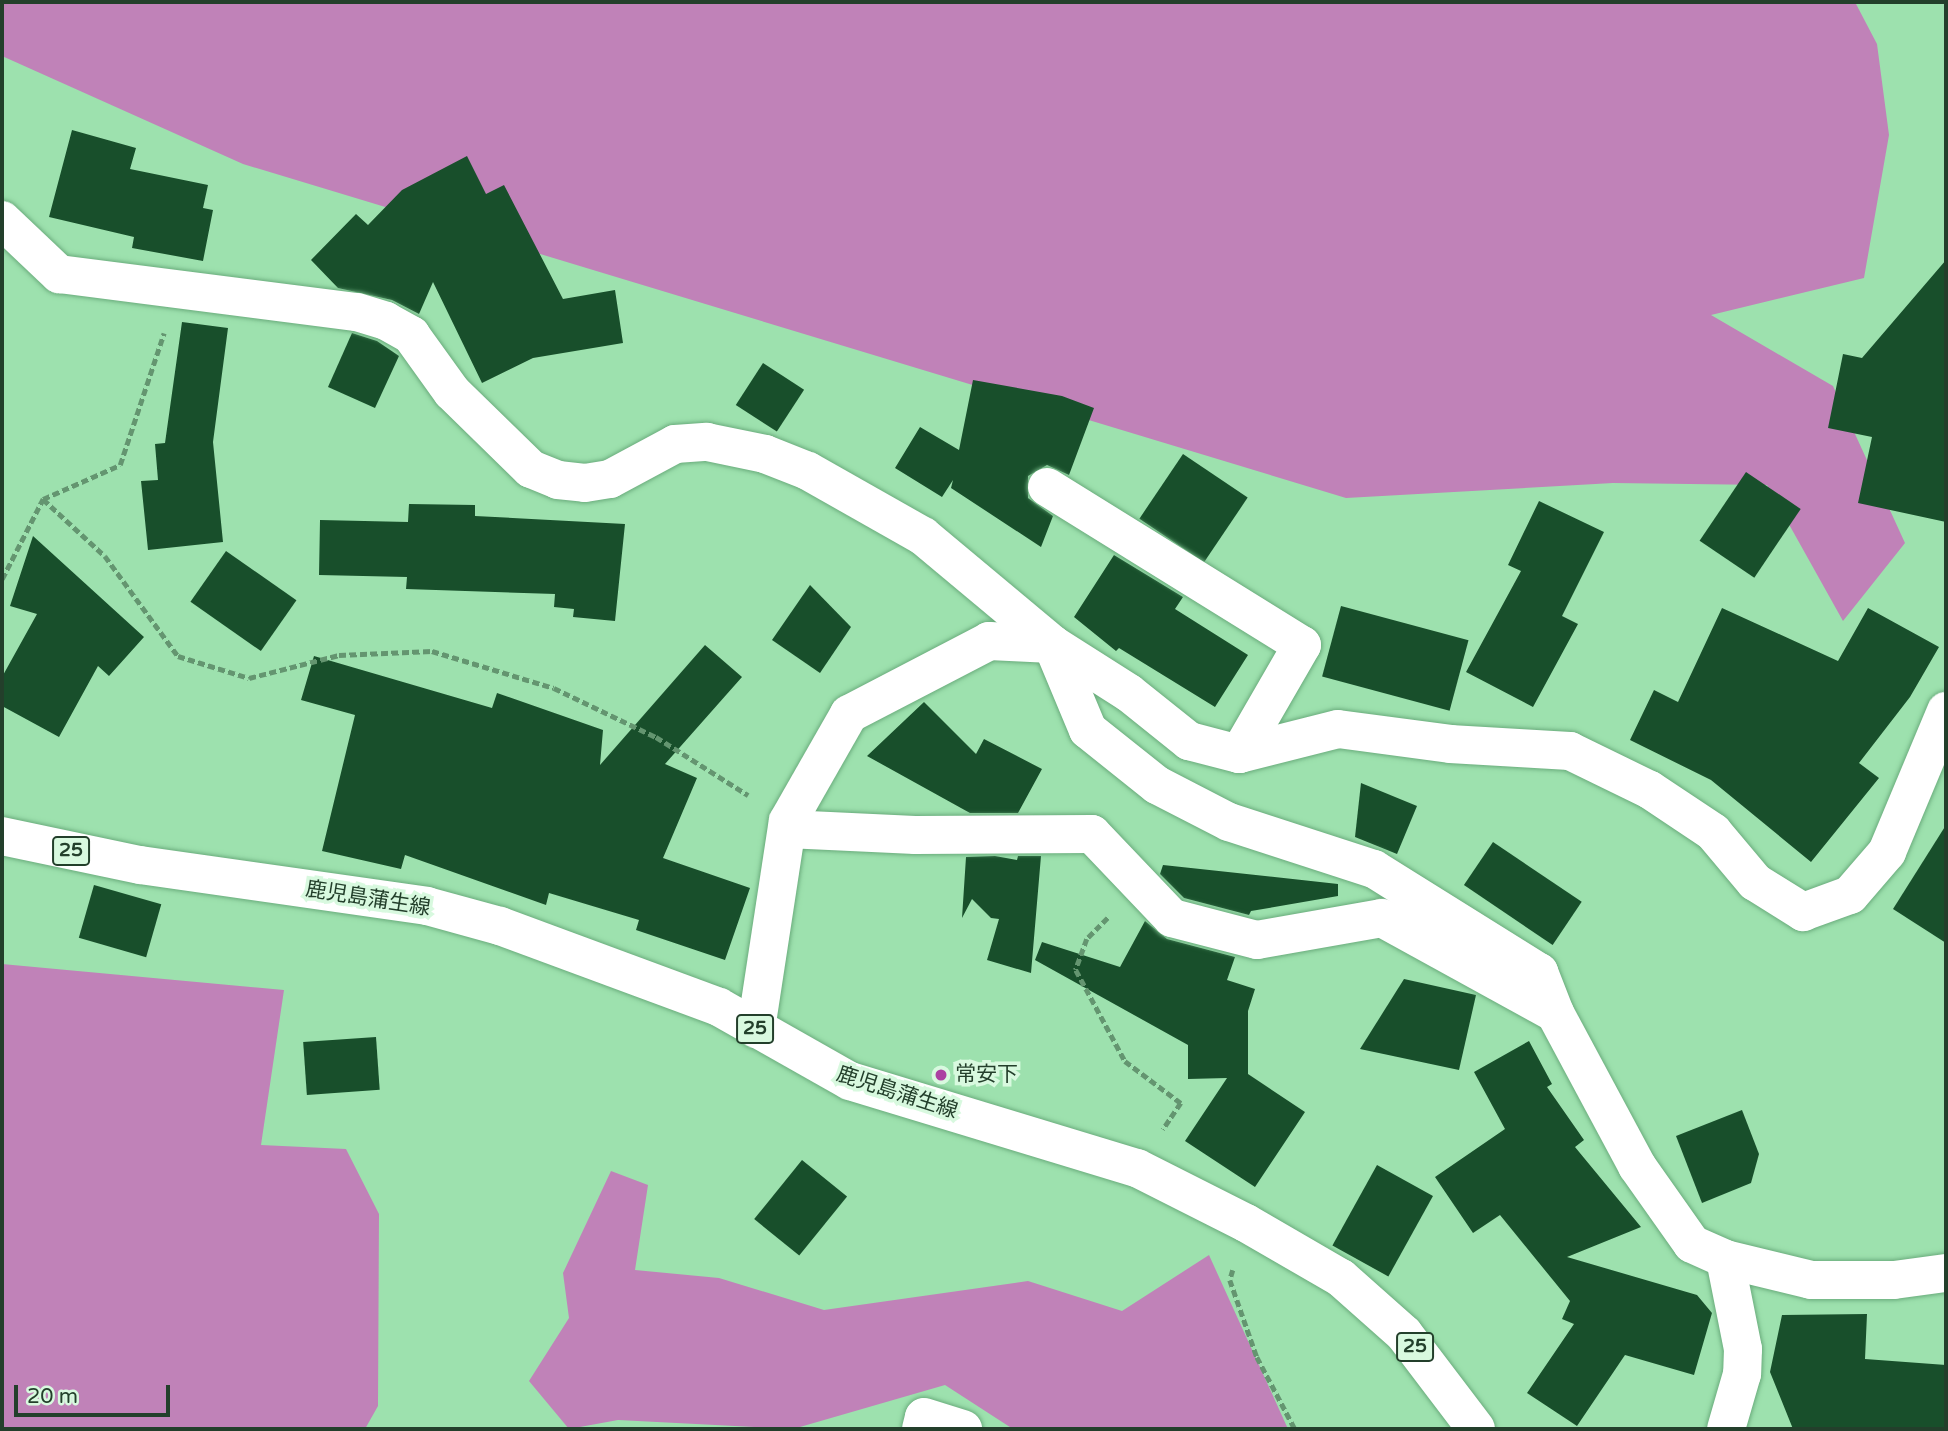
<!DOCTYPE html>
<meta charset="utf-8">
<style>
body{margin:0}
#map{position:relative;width:1948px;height:1431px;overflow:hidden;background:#9de1ae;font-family:"Varela Round","Noto Sans JP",sans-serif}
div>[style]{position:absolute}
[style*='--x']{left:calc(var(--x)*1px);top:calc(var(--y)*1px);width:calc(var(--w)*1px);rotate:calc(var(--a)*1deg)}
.forest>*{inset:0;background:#c082b8}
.building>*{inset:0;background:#184f2b;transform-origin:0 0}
.path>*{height:4.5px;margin-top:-2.25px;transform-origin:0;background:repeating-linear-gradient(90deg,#649570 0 7px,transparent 0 10.5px)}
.roads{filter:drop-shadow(0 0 2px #6aac7c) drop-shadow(0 0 2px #6aac7c)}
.minor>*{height:38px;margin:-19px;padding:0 19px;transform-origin:19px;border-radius:19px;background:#fff}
.primary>*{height:38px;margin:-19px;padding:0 19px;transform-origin:19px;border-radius:19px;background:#fff}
.dots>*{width:19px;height:19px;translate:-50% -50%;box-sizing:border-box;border:4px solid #d8f9df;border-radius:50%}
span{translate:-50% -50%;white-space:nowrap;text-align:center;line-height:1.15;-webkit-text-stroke:7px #d8f9df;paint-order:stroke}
.shield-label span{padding:2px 5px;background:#d8f9df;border:2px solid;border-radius:5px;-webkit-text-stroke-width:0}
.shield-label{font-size:19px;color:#233f2b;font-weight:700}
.street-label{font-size:21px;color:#233f2b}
.poi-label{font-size:21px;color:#233f2b}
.left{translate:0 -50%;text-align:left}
.frame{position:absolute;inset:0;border:4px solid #233f2b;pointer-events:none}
.scale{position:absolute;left:14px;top:1385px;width:156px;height:32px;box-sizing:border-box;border:4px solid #233f2b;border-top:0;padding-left:9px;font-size:21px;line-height:24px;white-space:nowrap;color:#233f2b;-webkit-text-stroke:5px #d8f9df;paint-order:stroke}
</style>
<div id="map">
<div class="forest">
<div style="clip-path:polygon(2px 2px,1855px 2px,1877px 44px,1889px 135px,1864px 278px,1711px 315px,1833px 386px,1905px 543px,1843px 621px,1767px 485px,1613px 483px,1346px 498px,243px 164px,2px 56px)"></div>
<div style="clip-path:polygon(2px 964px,284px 990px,261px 1145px,346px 1149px,379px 1214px,378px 1406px,365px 1429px,2px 1429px)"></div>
<div style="clip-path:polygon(611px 1171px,648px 1185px,635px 1270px,719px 1278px,824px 1310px,1028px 1281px,1122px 1311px,1209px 1255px,1288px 1429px,1013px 1429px,945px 1385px,793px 1429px,618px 1420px,569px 1429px,529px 1381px,569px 1318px,563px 1273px)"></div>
</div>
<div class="building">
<div style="clip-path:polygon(72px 130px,136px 148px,130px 169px,208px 185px,203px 208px,213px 210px,203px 261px,132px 248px,134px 237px,49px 217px)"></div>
<div style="clip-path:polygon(467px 156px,486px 194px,504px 185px,563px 299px,615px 290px,623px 343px,533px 358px,482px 383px,433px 282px,419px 314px,392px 300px,338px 288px,311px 260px,356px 214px,368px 225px,402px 190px)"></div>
<div style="clip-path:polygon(1946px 260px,1946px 522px,1858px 503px,1872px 437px,1828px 428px,1843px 354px,1862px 358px)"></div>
<div style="clip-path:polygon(182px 322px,228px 328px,213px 442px,223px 542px,148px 550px,141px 481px,158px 480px,155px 444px,165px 443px)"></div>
<div style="clip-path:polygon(352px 333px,377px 341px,399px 356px,375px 408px,328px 387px)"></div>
<div style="left:763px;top:363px;width:49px;height:50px;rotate:33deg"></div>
<div style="clip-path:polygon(973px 380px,1062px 396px,1094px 408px,1069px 475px,1047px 465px,1028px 476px,1028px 498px,1053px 516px,1041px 547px,951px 488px,953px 480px,942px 497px,895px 468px,920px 427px,959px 450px)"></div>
<div style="left:1183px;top:454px;width:78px;height:78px;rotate:34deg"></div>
<div style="left:1746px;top:472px;width:66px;height:83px;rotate:34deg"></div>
<div style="clip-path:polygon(1539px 501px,1604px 532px,1562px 616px,1578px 624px,1533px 707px,1466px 672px,1521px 571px,1508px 565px)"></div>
<div style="clip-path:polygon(409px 504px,475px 505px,475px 516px,625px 524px,615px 621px,573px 617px,574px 609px,554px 607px,555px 594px,406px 589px,407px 577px,319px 575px,320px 520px,408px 522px)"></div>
<div style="clip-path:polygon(33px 536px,144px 637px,109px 676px,98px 666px,59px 737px,2px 706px,2px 677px,37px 614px,10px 606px)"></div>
<div style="left:226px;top:551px;width:86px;height:62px;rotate:35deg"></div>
<div style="clip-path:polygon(1114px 555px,1183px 597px,1175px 609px,1248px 655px,1215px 707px,1119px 648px,1116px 651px,1074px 617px)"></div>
<div style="clip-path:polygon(810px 585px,851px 627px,820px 673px,772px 640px)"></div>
<div style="left:1341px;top:606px;width:132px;height:73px;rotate:15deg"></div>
<div style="clip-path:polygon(1722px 608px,1838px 661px,1868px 608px,1939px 647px,1910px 697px,1859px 763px,1879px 778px,1811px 862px,1711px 780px,1630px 740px,1654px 690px,1678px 702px)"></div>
<div style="clip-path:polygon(705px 645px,742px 677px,665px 764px,697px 778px,663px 858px,750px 888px,725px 960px,636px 930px,639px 920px,549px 893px,546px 905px,405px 855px,401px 869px,322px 851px,355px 715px,301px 700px,314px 656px,492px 708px,497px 693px,603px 730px,600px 765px)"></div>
<div style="clip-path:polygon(924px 702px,976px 754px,984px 739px,1042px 769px,1018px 813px,970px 813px,867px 756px)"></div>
<div style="clip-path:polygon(1361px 783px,1417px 806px,1397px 854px,1355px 837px)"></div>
<div style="clip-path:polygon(1946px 825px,1946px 943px,1893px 909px)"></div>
<div style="left:1493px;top:842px;width:107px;height:52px;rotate:34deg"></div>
<div style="clip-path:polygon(995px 856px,1017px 860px,1018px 856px,1041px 856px,1031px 973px,987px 960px,999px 919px,991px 918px,972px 899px,962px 918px,966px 857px)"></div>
<div style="clip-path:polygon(1163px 865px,1338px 884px,1338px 896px,1251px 911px,1249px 915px,1184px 898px,1160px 874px)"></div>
<div style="left:94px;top:885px;width:70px;height:55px;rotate:16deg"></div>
<div style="clip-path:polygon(1145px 921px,1167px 939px,1235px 957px,1227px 980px,1255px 989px,1248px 1011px,1248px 1074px,1305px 1112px,1255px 1187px,1185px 1141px,1227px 1078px,1188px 1079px,1188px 1045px,1035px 960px,1042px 942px,1120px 967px)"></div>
<div style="clip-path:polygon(1404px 979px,1476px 995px,1459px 1070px,1360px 1049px)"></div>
<div style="left:376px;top:1037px;width:53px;height:73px;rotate:86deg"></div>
<div style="clip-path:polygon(1529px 1041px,1552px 1084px,1547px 1087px,1584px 1140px,1575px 1147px,1641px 1227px,1567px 1257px,1697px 1295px,1712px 1313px,1694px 1375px,1625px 1355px,1577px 1426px,1527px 1393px,1574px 1324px,1562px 1319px,1570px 1301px,1500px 1215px,1473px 1233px,1435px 1177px,1505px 1129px,1474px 1072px)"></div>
<div style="clip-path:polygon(1742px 1110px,1759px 1154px,1751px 1183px,1702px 1203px,1676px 1136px)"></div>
<div style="left:802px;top:1160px;width:58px;height:76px;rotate:39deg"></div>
<div style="left:1377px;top:1165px;width:64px;height:92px;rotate:29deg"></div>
<div style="clip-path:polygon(1867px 1314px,1865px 1359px,1946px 1365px,1946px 1429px,1793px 1429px,1770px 1372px,1782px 1315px)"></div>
</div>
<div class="path">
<div style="--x:43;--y:499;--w:84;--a:42.6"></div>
<div style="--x:105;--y:556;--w:124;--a:53.9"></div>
<div style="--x:178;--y:656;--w:74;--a:17.2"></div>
<div style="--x:249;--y:678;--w:93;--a:-14.3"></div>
<div style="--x:339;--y:655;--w:93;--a:-2.5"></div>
<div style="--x:432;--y:651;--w:127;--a:16.9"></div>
<div style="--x:554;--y:688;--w:113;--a:25.7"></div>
<div style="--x:656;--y:737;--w:109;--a:32.2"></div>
<div style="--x:2;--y:579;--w:90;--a:-62.9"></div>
<div style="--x:43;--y:499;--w:84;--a:-23.8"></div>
<div style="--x:120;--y:465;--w:139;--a:-71.6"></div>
<div style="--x:1108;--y:918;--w:30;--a:135"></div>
<div style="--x:1087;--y:939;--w:33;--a:110"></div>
<div style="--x:1076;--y:970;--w:103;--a:61.7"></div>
<div style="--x:1125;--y:1061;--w:70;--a:36.9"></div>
<div style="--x:1181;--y:1103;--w:32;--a:124"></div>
<div style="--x:1233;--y:1270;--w:10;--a:107"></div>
<div style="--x:1230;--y:1280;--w:82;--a:70.7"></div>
<div style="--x:1257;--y:1357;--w:81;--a:62.2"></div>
</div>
<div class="roads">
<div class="minor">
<div style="--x:2;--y:220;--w:79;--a:43.5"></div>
<div style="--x:59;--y:274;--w:300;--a:7.3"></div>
<div style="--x:357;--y:312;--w:30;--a:17"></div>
<div style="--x:386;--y:321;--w:29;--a:29"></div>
<div style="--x:411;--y:335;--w:70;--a:54.3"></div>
<div style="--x:452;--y:392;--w:110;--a:44.3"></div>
<div style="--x:531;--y:469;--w:29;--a:22"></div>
<div style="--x:558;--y:480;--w:27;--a:6"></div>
<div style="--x:585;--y:483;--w:25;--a:-9"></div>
<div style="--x:610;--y:479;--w:74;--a:-28.3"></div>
<div style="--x:675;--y:444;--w:32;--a:-4"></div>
<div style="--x:707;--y:442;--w:59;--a:11.7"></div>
<div style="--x:765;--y:454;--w:46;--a:21.6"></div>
<div style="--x:808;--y:471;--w:132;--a:29.5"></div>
<div style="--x:923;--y:536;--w:168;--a:39.9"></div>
<div style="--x:1052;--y:644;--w:91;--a:32.5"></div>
<div style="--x:1129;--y:693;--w:77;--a:38.7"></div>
<div style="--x:1189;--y:741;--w:52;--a:14.6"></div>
<div style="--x:1239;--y:754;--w:102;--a:-14.2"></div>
<div style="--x:1338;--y:729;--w:113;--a:7.6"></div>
<div style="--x:1450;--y:744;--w:120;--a:3.3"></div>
<div style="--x:1570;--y:751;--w:89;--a:26"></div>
<div style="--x:1650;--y:790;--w:76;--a:33.7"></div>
<div style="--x:1713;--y:832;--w:65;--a:50"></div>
<div style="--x:1755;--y:882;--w:57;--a:32"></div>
<div style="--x:1803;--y:912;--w:50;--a:-19.9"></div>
<div style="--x:1850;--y:895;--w:57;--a:-49.3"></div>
<div style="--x:1887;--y:852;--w:153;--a:-67.3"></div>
<div style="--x:1047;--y:487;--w:300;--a:31.8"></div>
<div style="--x:1302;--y:645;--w:126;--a:120"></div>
<div style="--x:787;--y:829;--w:128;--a:2.7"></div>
<div style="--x:915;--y:835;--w:177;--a:-0.3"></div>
<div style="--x:1092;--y:834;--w:116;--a:46.4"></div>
<div style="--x:1172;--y:918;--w:88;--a:14.5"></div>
<div style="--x:1257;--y:940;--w:127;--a:-10"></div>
<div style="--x:1382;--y:918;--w:197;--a:28.8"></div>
<div style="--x:756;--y:1029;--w:210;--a:-81.3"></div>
<div style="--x:788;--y:821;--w:123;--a:-60.3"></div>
<div style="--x:849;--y:714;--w:158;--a:-27.5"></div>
<div style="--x:989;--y:641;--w:63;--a:2.7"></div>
<div style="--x:1052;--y:644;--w:93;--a:67.3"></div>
<div style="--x:1088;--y:730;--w:88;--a:38.6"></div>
<div style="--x:1157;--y:785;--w:81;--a:27.2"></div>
<div style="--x:1229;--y:822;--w:152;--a:18"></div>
<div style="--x:1374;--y:869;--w:195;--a:32"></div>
<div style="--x:1539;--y:972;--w:44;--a:68.7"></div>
<div style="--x:1555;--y:1013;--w:174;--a:61.8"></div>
<div style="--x:1637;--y:1166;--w:95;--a:54.8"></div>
<div style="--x:1692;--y:1244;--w:36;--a:24"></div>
<div style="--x:1725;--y:1259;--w:89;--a:13.7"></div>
<div style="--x:1811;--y:1280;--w:83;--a:0"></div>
<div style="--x:1894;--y:1280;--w:52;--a:-7.7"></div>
<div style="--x:1725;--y:1259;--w:92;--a:78.7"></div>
<div style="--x:1743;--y:1349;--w:25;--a:92"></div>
<div style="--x:1742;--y:1374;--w:57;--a:106.2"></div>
<div style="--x:921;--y:1429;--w:12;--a:-76"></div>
<div style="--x:924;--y:1417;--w:41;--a:17.1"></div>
</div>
<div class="primary">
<div style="--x:2;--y:836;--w:141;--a:11.9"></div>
<div style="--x:140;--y:865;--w:290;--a:8.1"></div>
<div style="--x:427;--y:906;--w:76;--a:15.3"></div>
<div style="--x:500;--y:926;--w:233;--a:20.3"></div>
<div style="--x:719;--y:1007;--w:150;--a:29.5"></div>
<div style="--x:850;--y:1081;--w:300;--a:16.9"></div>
<div style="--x:1137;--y:1168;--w:122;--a:26.8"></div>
<div style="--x:1246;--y:1223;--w:110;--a:30.1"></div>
<div style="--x:1341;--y:1278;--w:84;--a:41.6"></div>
<div style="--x:1404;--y:1334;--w:119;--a:52.8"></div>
</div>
</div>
<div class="dots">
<div style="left:941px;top:1075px;background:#ac41a2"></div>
</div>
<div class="shield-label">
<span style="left:71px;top:851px">25</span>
<span style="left:755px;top:1029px">25</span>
<span style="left:1415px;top:1347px">25</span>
</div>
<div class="street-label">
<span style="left:368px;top:899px;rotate:9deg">鹿児島蒲生線</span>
<span style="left:897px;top:1093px;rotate:18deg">鹿児島蒲生線</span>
</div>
<div class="poi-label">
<span class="left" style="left:955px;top:1075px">常安下</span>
</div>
<div class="frame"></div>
<div class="scale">20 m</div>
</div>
